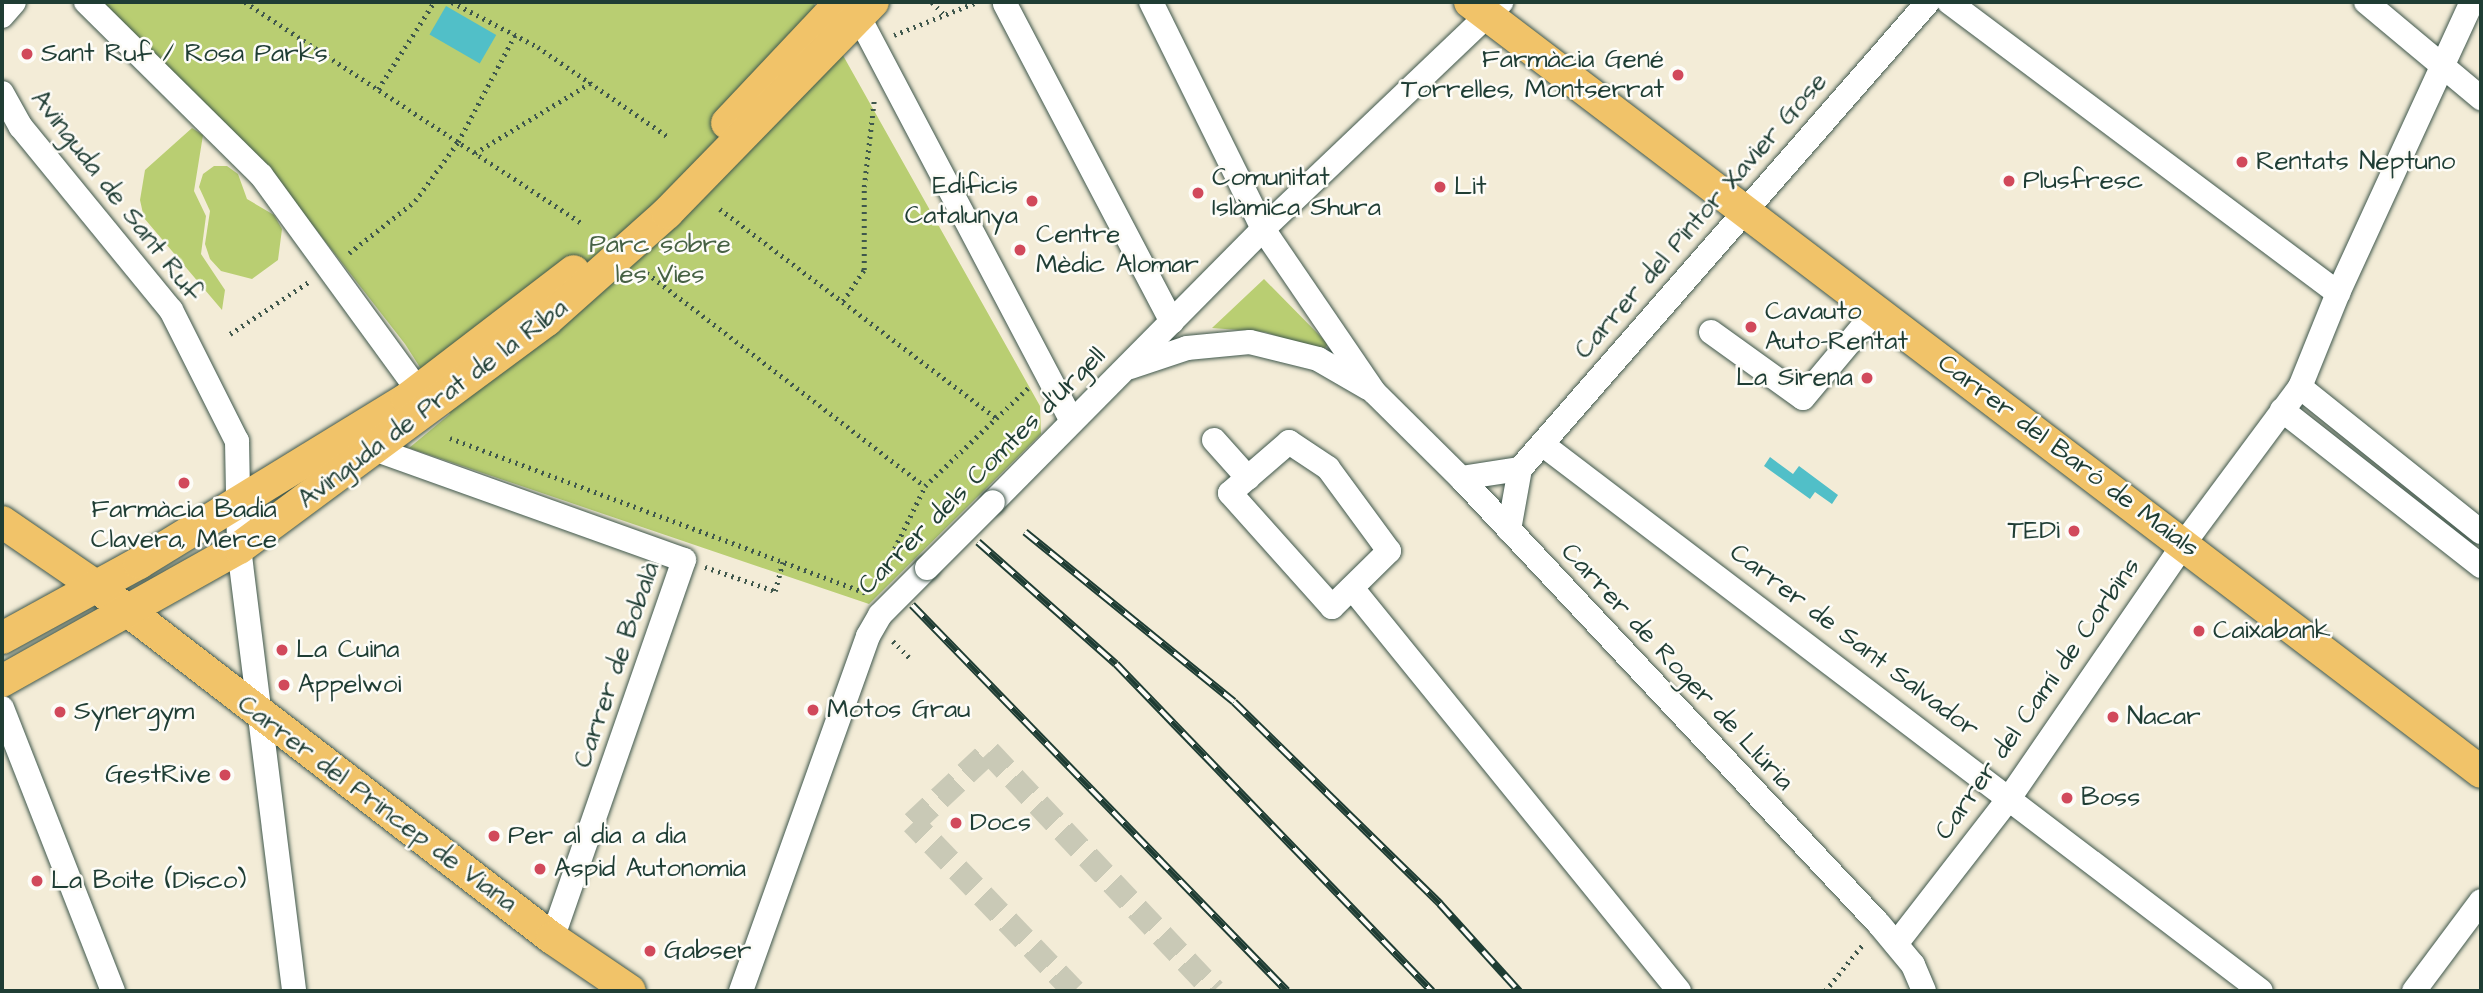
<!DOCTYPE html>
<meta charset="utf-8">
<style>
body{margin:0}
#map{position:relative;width:2483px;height:993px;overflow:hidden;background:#f3ecd7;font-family:"Architects Daughter",sans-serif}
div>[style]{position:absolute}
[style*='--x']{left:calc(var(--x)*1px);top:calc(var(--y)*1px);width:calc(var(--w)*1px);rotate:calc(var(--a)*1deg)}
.green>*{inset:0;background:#b9ce72}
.water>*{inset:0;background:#51bfc8;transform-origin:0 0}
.minor-tunnel>*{height:24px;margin-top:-12px;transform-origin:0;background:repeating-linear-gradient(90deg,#c9c9b6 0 24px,transparent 0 36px)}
.path>*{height:4.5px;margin-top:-2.25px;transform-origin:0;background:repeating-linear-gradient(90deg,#3f574c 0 2px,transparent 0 7px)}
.roads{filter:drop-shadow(0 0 2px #3f574c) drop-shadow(0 0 2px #3f574c)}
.minor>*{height:24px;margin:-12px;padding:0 12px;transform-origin:12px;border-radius:12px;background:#fff}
.major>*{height:32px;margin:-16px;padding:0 16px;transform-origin:16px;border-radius:16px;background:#f1c369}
.rail>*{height:8px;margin-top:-4px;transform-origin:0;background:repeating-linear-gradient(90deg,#fdfcf7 0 16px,#1f3d34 0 32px);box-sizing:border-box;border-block:2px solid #1f3d34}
.bridges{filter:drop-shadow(0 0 2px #3f574c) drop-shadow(0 0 2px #3f574c)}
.minor-bridge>*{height:24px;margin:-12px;padding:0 12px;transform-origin:12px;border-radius:12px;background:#fff}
.dots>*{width:19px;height:19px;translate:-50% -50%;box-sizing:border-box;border:4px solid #fdfcf7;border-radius:50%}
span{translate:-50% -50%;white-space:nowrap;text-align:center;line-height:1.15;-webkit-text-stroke:5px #fdfcf7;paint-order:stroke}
.poi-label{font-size:26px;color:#1f3d34}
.left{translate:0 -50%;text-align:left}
.right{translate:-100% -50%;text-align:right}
.street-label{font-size:26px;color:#1f3d34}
.park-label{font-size:26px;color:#466144}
.frame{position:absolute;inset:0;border:4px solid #1f3d34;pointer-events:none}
</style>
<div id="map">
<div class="green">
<div style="clip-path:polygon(99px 2px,813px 2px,1040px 406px,1041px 434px,869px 604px,409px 448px,450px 414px,405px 344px,293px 200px)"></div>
<div style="clip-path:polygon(192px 128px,203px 135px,194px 191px,206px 216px,201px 254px,225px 290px,222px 310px,144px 218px,140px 200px,145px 170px)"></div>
<div style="clip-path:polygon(214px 166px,227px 166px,238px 174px,247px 199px,274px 215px,282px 229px,278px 260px,252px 279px,221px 271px,210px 259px,205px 244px,210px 211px,199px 187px,203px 174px)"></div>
<div style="clip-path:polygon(1264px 279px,1328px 344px,1323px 351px,1265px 332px,1212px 328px)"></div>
</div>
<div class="water">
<div style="left:446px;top:6px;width:58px;height:33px;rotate:30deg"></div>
<div style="clip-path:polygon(1770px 457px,1793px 474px,1799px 466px,1838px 495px,1832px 504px,1815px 492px,1810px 499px,1764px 466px)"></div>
</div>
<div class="minor-tunnel">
<div style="--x:1074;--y:991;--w:233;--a:-133.8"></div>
<div style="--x:913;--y:823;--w:104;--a:-43.1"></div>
<div style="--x:989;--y:752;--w:328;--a:46.7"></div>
</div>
<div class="path">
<div style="--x:245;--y:2;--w:402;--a:33.3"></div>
<div style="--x:452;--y:2;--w:97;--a:27.6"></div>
<div style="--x:538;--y:47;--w:157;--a:34.6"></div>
<div style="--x:932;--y:2;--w:18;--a:45"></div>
<div style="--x:894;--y:35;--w:89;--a:-21.7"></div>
<div style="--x:378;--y:89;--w:103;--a:-57.2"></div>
<div style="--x:475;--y:153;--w:137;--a:-31.3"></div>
<div style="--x:720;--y:209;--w:346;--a:37.1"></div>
<div style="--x:349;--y:253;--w:84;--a:-38.2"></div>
<div style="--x:415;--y:201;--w:73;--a:-53.9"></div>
<div style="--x:458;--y:142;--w:121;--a:-62"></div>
<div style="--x:647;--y:273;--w:350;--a:37.5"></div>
<div style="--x:843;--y:301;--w:37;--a:-56"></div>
<div style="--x:864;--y:270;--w:83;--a:-90"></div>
<div style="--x:864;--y:187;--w:88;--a:-83.4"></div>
<div style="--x:230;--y:334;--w:96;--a:-33.5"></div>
<div style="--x:450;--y:438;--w:447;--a:20.4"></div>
<div style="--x:705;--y:567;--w:74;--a:18.9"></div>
<div style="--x:775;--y:591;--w:30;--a:-75"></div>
<div style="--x:879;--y:580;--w:105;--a:-63.9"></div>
<div style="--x:925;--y:486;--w:142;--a:-43.6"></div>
<div style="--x:893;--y:641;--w:24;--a:45"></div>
<div style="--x:1825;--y:991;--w:62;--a:-50.9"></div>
</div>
<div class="roads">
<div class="minor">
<div style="--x:86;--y:2;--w:246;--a:44.7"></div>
<div style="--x:261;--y:175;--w:266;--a:53.9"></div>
<div style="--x:1151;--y:2;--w:253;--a:63.7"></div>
<div style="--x:1263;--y:229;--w:197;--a:55.7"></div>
<div style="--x:1374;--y:392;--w:122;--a:44.7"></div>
<div style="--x:1461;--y:478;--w:611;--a:46.86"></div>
<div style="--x:1879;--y:924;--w:53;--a:50.3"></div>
<div style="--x:1913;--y:965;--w:28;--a:67"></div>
<div style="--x:1949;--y:2;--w:486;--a:36.8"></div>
<div style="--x:2366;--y:2;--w:150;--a:39.9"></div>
<div style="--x:852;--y:4;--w:471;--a:62.2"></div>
<div style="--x:1005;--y:4;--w:359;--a:62.3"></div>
<div style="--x:2;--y:16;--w:18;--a:-49"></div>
<div style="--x:2;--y:93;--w:39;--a:61"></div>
<div style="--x:21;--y:127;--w:237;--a:50.7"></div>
<div style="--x:171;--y:310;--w:147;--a:63.3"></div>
<div style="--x:237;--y:441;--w:107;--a:88.9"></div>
<div style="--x:239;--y:548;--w:446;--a:82.9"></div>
<div style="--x:1711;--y:332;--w:113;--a:35.7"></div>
<div style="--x:1803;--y:398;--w:112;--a:-50.1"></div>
<div style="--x:1130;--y:367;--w:60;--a:-18.4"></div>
<div style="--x:1187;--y:348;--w:63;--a:-5.4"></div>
<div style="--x:1250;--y:342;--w:70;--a:14"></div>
<div style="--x:1318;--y:359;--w:58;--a:30.1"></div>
<div style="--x:2300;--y:387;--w:232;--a:38.7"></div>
<div style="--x:2282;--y:410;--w:253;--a:38.1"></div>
<div style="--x:1214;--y:440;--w:51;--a:48.2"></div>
<div style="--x:1289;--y:442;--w:47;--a:33.7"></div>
<div style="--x:1328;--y:468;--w:103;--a:53.7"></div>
<div style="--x:1389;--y:551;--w:80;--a:135.5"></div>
<div style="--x:1332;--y:607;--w:153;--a:-131.8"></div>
<div style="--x:1230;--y:493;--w:78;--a:-40.8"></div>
<div style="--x:1542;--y:444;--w:903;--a:37.26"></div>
<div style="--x:377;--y:450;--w:326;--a:19.7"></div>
<div style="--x:684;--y:560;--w:400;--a:109.2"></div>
<div style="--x:1461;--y:478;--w:60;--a:-8.7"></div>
<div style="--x:993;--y:502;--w:384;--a:-45.3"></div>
<div style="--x:1263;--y:229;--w:329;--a:-43.6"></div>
<div style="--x:1509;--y:530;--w:62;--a:-79.8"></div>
<div style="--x:1520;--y:469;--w:620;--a:-48.86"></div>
<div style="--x:1352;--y:588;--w:519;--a:50.94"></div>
<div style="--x:2;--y:708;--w:304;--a:68.6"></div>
<div style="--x:1896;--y:944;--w:186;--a:-52.2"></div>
<div style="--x:2010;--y:797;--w:309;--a:-55.5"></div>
<div style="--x:2185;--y:542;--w:193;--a:-53.4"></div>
<div style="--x:2300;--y:387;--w:101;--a:-68"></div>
<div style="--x:2338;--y:293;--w:320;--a:-65.3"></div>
<div style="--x:741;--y:991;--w:377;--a:-70.3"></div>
<div style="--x:868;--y:636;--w:24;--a:-60"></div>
<div style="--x:880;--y:615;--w:66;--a:-45"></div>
<div style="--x:2414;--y:991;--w:112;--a:-53.3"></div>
</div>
<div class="major">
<div style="--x:1470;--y:2;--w:1271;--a:37.29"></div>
<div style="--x:727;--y:123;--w:166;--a:-46.7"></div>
<div style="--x:2;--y:522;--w:115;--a:34.4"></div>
<div style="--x:97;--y:587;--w:575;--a:37.65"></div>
<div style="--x:552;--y:938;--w:94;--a:34.2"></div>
<div style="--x:2;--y:638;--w:156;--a:-28.7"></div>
<div style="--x:139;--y:563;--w:314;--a:-31.5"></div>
<div style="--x:407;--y:399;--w:210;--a:-37.5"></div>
<div style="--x:2;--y:681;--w:272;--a:-29.3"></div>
<div style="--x:239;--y:548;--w:383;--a:-36.5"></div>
<div style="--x:547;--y:320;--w:161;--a:-41.7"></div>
<div style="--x:667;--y:213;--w:295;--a:-45.7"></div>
</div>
</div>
<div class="rail">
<div style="--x:1025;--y:532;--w:269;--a:39.1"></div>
<div style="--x:1234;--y:702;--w:289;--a:44.4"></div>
<div style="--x:1440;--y:904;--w:118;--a:47.8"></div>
<div style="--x:978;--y:542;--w:184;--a:41.5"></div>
<div style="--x:1116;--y:664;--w:455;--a:46"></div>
<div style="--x:912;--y:605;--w:538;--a:45.83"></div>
</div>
<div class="bridges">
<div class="minor-bridge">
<div style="--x:927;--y:568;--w:93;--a:-45"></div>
</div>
</div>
<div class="dots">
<div style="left:27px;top:54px;background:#d1495b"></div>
<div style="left:1678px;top:75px;background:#d1495b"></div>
<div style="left:2242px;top:162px;background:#d1495b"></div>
<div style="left:2009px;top:181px;background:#d1495b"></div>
<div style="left:1440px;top:187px;background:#d1495b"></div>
<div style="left:1198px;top:193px;background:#d1495b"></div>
<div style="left:1032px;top:201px;background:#d1495b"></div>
<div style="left:1020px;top:250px;background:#d1495b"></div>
<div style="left:1751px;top:327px;background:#d1495b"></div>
<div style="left:1867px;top:378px;background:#d1495b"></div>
<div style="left:184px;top:483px;background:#d1495b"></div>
<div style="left:2074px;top:531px;background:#d1495b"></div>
<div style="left:2199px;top:631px;background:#d1495b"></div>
<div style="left:282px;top:650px;background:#d1495b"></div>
<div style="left:284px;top:685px;background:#d1495b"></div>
<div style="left:813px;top:710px;background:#d1495b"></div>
<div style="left:60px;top:712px;background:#d1495b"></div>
<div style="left:2113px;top:717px;background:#d1495b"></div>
<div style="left:225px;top:775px;background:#d1495b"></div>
<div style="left:2067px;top:798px;background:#d1495b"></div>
<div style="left:956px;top:823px;background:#d1495b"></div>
<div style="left:494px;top:836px;background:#d1495b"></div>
<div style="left:540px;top:869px;background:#d1495b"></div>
<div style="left:37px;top:881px;background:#d1495b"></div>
<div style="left:650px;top:951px;background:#d1495b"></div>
</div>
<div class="poi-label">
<span class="left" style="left:41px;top:54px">Sant Ruf / Rosa Parks</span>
<span class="right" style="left:1664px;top:75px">Farmàcia Gené<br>Torrelles, Montserrat</span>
<span class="left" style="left:2256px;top:162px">Rentats Neptuno</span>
<span class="left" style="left:1212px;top:193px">Comunitat<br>Islàmica Shura</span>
<span class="left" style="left:2023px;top:181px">Plusfresc</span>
<span class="right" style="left:1018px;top:201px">Edificis<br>Catalunya</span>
<span class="left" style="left:1454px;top:187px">Lit</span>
<span class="left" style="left:1036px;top:250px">Centre<br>Mèdic Alomar</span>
<span class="left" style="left:1765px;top:327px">Cavauto<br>Auto-Rentat</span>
<span class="right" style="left:1853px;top:378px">La Sirena</span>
<span style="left:184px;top:525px">Farmàcia Badia<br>Clavera, Merce</span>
<span class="right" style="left:2060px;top:531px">TEDi</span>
<span class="left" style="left:2213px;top:631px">Caixabank</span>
<span class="left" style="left:296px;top:650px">La Cuina</span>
<span class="left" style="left:298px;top:685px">Appelwoi</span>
<span class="left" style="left:827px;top:710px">Motos Grau</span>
<span class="left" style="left:74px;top:712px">Synergym</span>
<span class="left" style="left:2127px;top:717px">Nacar</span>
<span class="right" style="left:211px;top:775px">GestRive</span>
<span class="left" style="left:2081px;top:798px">Boss</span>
<span class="left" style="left:970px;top:823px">Docs</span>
<span class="left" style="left:508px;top:836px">Per al dia a dia</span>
<span class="left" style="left:554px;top:869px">Aspid Autonomia</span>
<span class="left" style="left:51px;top:881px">La Boite (Disco)</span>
<span class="left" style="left:664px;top:951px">Gabser</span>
</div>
<div class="street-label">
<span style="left:116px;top:196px;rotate:52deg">Avinguda de Sant Ruf</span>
<span style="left:1701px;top:216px;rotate:-49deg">Carrer del Pintor Xavier Gose</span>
<span style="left:433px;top:404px;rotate:-37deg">Avinguda de Prat de la Riba</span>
<span style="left:2068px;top:456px;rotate:37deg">Carrer del Baró de Maials</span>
<span style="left:982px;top:471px;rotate:-45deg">Carrer dels Comtes d'Urgell</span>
<span style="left:1854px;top:641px;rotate:37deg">Carrer de Sant Salvador</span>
<span style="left:617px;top:665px;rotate:-71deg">Carrer de Bobalà</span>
<span style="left:1677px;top:667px;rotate:47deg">Carrer de Roger de Llúria</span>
<span style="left:2038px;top:699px;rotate:-55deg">Carrer del Camí de Corbins</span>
<span style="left:377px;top:804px;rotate:37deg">Carrer del Princep de Viana</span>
</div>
<div class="park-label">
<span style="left:660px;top:260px">Parc sobre<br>les Vies</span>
</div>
<div class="frame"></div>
</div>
